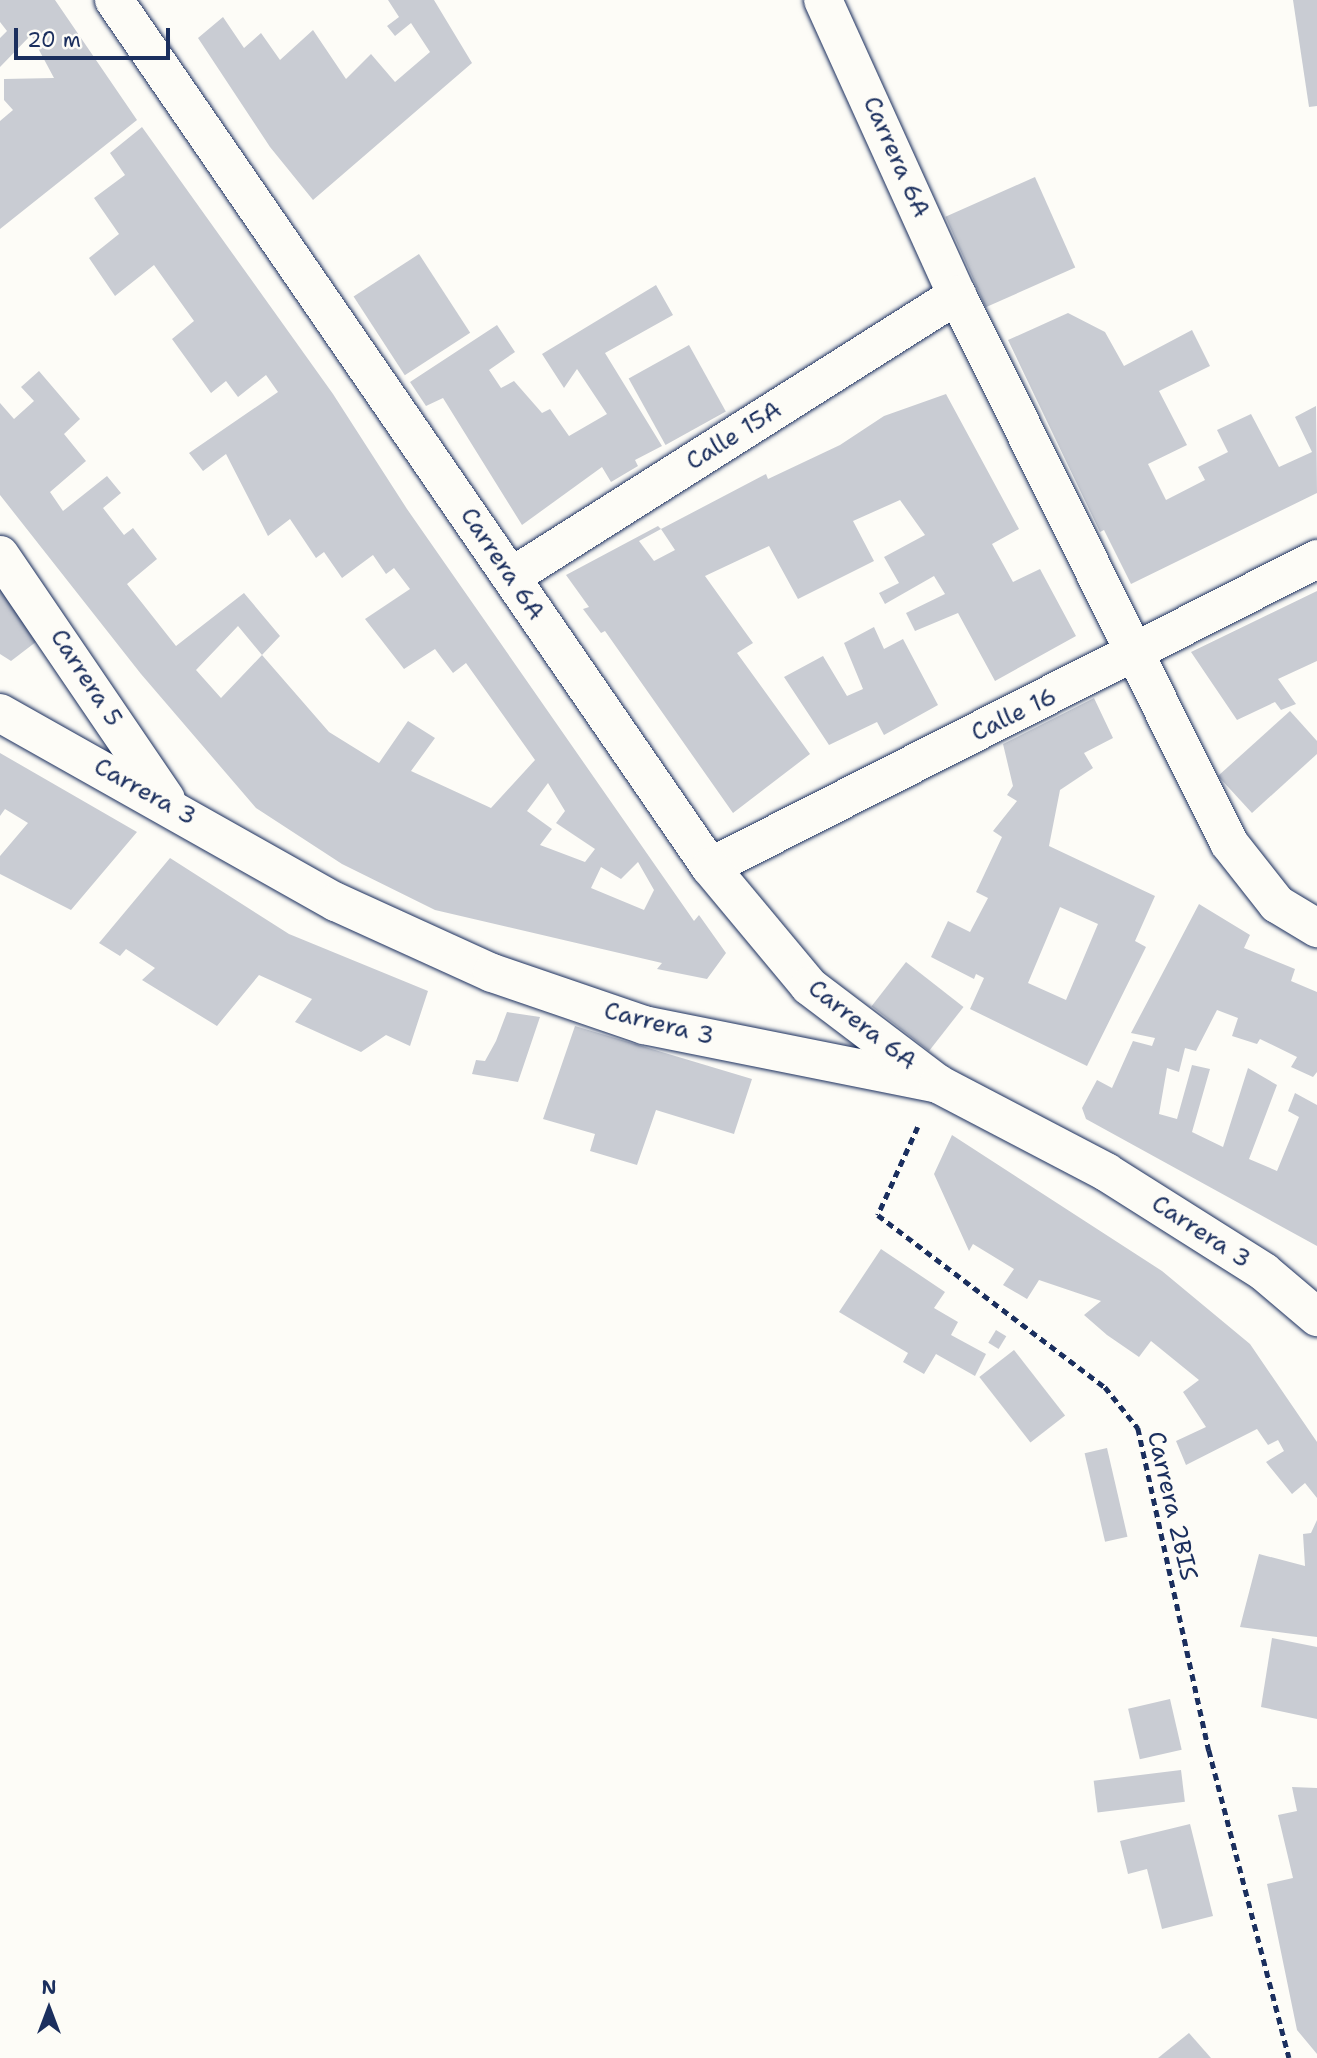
<!DOCTYPE html>
<style>
body{margin:0}
#map{position:relative;width:1317px;height:2058px;overflow:hidden;background:#fdfcf7;font-family:"Shantell Sans",sans-serif}
div>[style]{position:absolute}
[style*='--x']{left:calc(var(--x)*1px);top:calc(var(--y)*1px);width:calc(var(--w)*1px);rotate:calc(var(--a)*1deg)}
.building>*{inset:0;background:#c9ccd3;transform-origin:0 0}
.path>*{height:4.5px;margin-top:-2.25px;transform-origin:0;background:repeating-linear-gradient(90deg,#1b2f5e 0 7px,transparent 0 12px)}
.roads{filter:drop-shadow(0 0 2px #1b2f5e) drop-shadow(0 0 2px #1b2f5e)}
.minor>*{height:38px;margin:-19px;padding:0 19px;transform-origin:19px;border-radius:19px;background:#fdfcf7}
.secondary>*{height:38px;margin:-19px;padding:0 19px;transform-origin:19px;border-radius:19px;background:#fdfcf7}
span{translate:-50% -50%;white-space:nowrap;text-align:center;line-height:1.15;-webkit-text-stroke:5px #fdfcf7;paint-order:stroke}
.street-label{font-size:24px;color:#1b2f5e}
.north{position:absolute;left:14px;top:1974px;width:70px;height:70px;-webkit-text-stroke:5px #fdfcf7;paint-order:stroke;rotate:0deg;font-size:19px;font-weight:700;line-height:28px;text-align:center;color:#1b2f5e}
.north::after{content:'';display:block;margin:auto;width:24px;height:32px;background:#1b2f5e;clip-path:polygon(50% 0,100% 100%,50% 72%,0 100%)}
.scale{position:absolute;left:14px;top:28px;width:156px;height:32px;box-sizing:border-box;border:4px solid #1b2f5e;border-top:0;padding-left:9px;font-size:21px;line-height:24px;white-space:nowrap;color:#1b2f5e;-webkit-text-stroke:5px #fdfcf7;paint-order:stroke}
</style>
<div id="map">
<div class="building">
<div style="clip-path:polygon(0 0,55px 0,137px 120px,0 229px,0 121px,13px 110px,4px 100px,4px 79px,54px 78px,31px 35px,0 67px,0 38px,7px 31px,0 22px)"></div>
<div style="clip-path:polygon(388px 0,434px 0,472px 63px,313px 200px,270px 147px,198px 38px,223px 17px,244px 48px,261px 33px,280px 60px,313px 30px,346px 79px,371px 54px,395px 82px,430px 52px,411px 23px,395px 36px,387px 26px,399px 17px)"></div>
<div style="clip-path:polygon(1293px 0,1317px 0,1317px 106px,1309px 107px)"></div>
<div style="clip-path:polygon(evenodd,142px 127px,333px 394px,407px 509px,694px 921px,699px 915px,726px 953px,707px 979px,657px 969px,662px 963px,435px 910px,342px 864px,256px 808px,141px 674px,0 495px,0 403px,14px 419px,34px 401px,21px 387px,39px 371px,80px 419px,64px 434px,86px 461px,50px 492px,63px 511px,107px 476px,121px 493px,103px 508px,124px 535px,133px 528px,157px 559px,127px 584px,176px 646px,244px 593px,280px 636px,262px 655px,329px 732px,379px 763px,408px 721px,435px 738px,411px 771px,491px 808px,535px 760px,466px 663px,453px 673px,435px 649px,404px 669px,365px 619px,410px 589px,394px 568px,386px 574px,373px 555px,342px 578px,324px 552px,316px 558px,290px 519px,268px 536px,226px 454px,203px 471px,189px 453px,278px 392px,266px 375px,238px 397px,226px 381px,211px 393px,172px 339px,194px 321px,154px 265px,115px 296px,89px 258px,119px 234px,94px 198px,125px 175px,110px 153px,142px 127px,238px 626px,262px 655px,221px 698px,196px 670px,238px 626px,142px 127px,548px 783px,565px 811px,556px 823px,595px 849px,585px 862px,540px 845px,552px 829px,527px 811px,548px 783px,142px 127px,638px 862px,654px 890px,644px 910px,591px 888px,601px 867px,621px 879px,638px 862px)"></div>
<div style="left:1035px;top:177px;width:99px;height:98px;rotate:66deg"></div>
<div style="left:419px;top:254px;width:94px;height:78px;rotate:57deg"></div>
<div style="clip-path:polygon(656px 285px,673px 315px,605px 353px,662px 446px,635px 460px,638px 466px,611px 482px,602px 467px,522px 525px,443px 398px,426px 406px,410px 382px,497px 325px,515px 352px,489px 370px,501px 388px,514px 381px,542px 413px,550px 409px,569px 436px,607px 414px,577px 369px,564px 388px,542px 354px)"></div>
<div style="clip-path:polygon(1068px 313px,1105px 332px,1124px 366px,1192px 330px,1210px 366px,1159px 391px,1187px 445px,1148px 464px,1166px 500px,1205px 480px,1198px 467px,1228px 452px,1217px 430px,1251px 414px,1279px 467px,1312px 452px,1295px 417px,1316px 406px,1317px 493px,1131px 584px,1104px 530px,1100px 532px,1008px 340px)"></div>
<div style="left:689px;top:345px;width:76px;height:69px;rotate:61deg"></div>
<div style="clip-path:polygon(946px 394px,1019px 529px,992px 544px,1013px 582px,1040px 569px,1076px 636px,995px 681px,958px 613px,915px 631px,906px 613px,945px 594px,934px 576px,885px 604px,879px 593px,899px 583px,884px 557px,925px 535px,900px 500px,853px 521px,874px 561px,798px 599px,769px 546px,705px 576px,753px 643px,737px 653px,810px 754px,733px 813px,605px 631px,601px 633px,583px 609px,589px 607px,566px 575px,658px 526px,661px 529px,639px 541px,654px 561px,675px 550px,661px 529px,766px 474px,768px 479px,840px 445px,884px 416px)"></div>
<div style="clip-path:polygon(0 582px,45px 635px,11px 661px,0 654px)"></div>
<div style="clip-path:polygon(1317px 591px,1317px 661px,1278px 679px,1296px 704px,1281px 710px,1275px 702px,1237px 720px,1191px 652px)"></div>
<div style="clip-path:polygon(874px 627px,884px 649px,903px 639px,938px 705px,884px 735px,877px 722px,829px 745px,784px 677px,823px 656px,847px 696px,863px 689px,844px 643px)"></div>
<div style="clip-path:polygon(evenodd,1094px 698px,1113px 738px,1084px 753px,1093px 768px,1060px 790px,1049px 846px,1155px 896px,1135px 941px,1146px 947px,1087px 1066px,970px 1009px,984px 978px,976px 974px,974px 979px,931px 957px,948px 921px,970px 932px,988px 898px,976px 892px,1002px 837px,993px 831px,1017px 801px,1007px 795px,1013px 786px,1003px 744px,1094px 698px,1060px 907px,1098px 924px,1066px 1000px,1028px 983px,1060px 907px)"></div>
<div style="clip-path:polygon(1290px 711px,1317px 741px,1317px 754px,1252px 813px,1218px 776px)"></div>
<div style="clip-path:polygon(0 753px,137px 832px,71px 910px,0 874px,0 856px,28px 823px,5px 809px,0 816px)"></div>
<div style="clip-path:polygon(170px 858px,289px 934px,428px 991px,410px 1046px,386px 1035px,361px 1052px,295px 1022px,312px 999px,259px 975px,217px 1026px,142px 980px,155px 968px,126px 949px,120px 956px,99px 943px)"></div>
<div style="clip-path:polygon(1199px 904px,1250px 935px,1244px 948px,1295px 969px,1291px 981px,1317px 992px,1317px 1072px,1313px 1077px,1291px 1067px,1297px 1057px,1260px 1039px,1257px 1044px,1232px 1036px,1238px 1018px,1217px 1010px,1196px 1051px,1185px 1048px,1179px 1072px,1167px 1068px,1159px 1114px,1177px 1119px,1192px 1065px,1210px 1069px,1192px 1132px,1223px 1147px,1248px 1068px,1277px 1085px,1249px 1159px,1277px 1171px,1299px 1117px,1288px 1111px,1295px 1093px,1317px 1105px,1317px 1246px,1086px 1119px,1082px 1108px,1097px 1080px,1112px 1088px,1133px 1041px,1152px 1046px,1155px 1038px,1131px 1033px)"></div>
<div style="left:906px;top:962px;width:73px;height:56px;rotate:38deg"></div>
<div style="clip-path:polygon(507px 1012px,540px 1017px,518px 1082px,472px 1074px,476px 1060px,485px 1061px,496px 1041px)"></div>
<div style="clip-path:polygon(575px 1026px,752px 1079px,734px 1134px,656px 1110px,637px 1165px,590px 1151px,595px 1134px,543px 1119px)"></div>
<div style="clip-path:polygon(952px 1135px,1162px 1271px,1250px 1344px,1317px 1442px,1317px 1498px,1305px 1483px,1292px 1494px,1266px 1462px,1284px 1451px,1278px 1440px,1268px 1445px,1257px 1429px,1186px 1465px,1176px 1441px,1206px 1427px,1183px 1392px,1199px 1380px,1151px 1341px,1139px 1357px,1107px 1335px,1084px 1315px,1101px 1301px,1039px 1280px,1027px 1299px,1003px 1285px,1014px 1269px,973px 1244px,969px 1251px,934px 1174px)"></div>
<div style="clip-path:polygon(881px 1249px,945px 1292px,934px 1308px,958px 1322px,951px 1335px,986px 1354px,975px 1376px,936px 1354px,924px 1374px,903px 1362px,908px 1353px,839px 1312px)"></div>
<div style="left:996px;top:1330px;width:12px;height:15px;rotate:31deg"></div>
<div style="left:1014px;top:1350px;width:83px;height:44px;rotate:52deg"></div>
<div style="left:1107px;top:1448px;width:91px;height:23px;rotate:77deg"></div>
<div style="clip-path:polygon(1317px 1520px,1317px 1637px,1240px 1627px,1259px 1554px,1305px 1566px,1303px 1534px,1311px 1533px)"></div>
<div style="clip-path:polygon(1272px 1638px,1317px 1647px,1317px 1719px,1261px 1707px)"></div>
<div style="left:1170px;top:1699px;width:52px;height:43px;rotate:77deg"></div>
<div style="left:1181px;top:1770px;width:32px;height:88px;rotate:83deg"></div>
<div style="clip-path:polygon(1292px 1787px,1317px 1788px,1317px 2054px,1297px 2030px,1267px 1884px,1293px 1878px,1278px 1815px,1297px 1811px)"></div>
<div style="clip-path:polygon(1190px 1824px,1213px 1916px,1162px 1929px,1147px 1869px,1128px 1874px,1120px 1841px)"></div>
<div style="clip-path:polygon(1189px 2033px,1211px 2058px,1158px 2058px)"></div>
</div>
<div class="path">
<div style="--x:918;--y:1127;--w:97;--a:114.4"></div>
<div style="--x:878;--y:1215;--w:285;--a:37.2"></div>
<div style="--x:1105;--y:1387;--w:53;--a:51.2"></div>
<div style="--x:1138;--y:1428;--w:330;--a:77.6"></div>
<div style="--x:1209;--y:1750;--w:318;--a:75.4"></div>
</div>
<div class="roads">
<div class="minor">
<div style="--x:823;--y:0;--w:324;--a:65.6"></div>
<div style="--x:957;--y:295;--w:612;--a:63.6"></div>
<div style="--x:1229;--y:843;--w:78;--a:51.8"></div>
<div style="--x:1277;--y:904;--w:47;--a:31"></div>
<div style="--x:0;--y:555;--w:295;--a:55.8"></div>
<div style="--x:511;--y:577;--w:528;--a:-32.3"></div>
<div style="--x:0;--y:713;--w:386;--a:29.4"></div>
<div style="--x:336;--y:902;--w:171;--a:24.5"></div>
<div style="--x:492;--y:973;--w:161;--a:18.9"></div>
<div style="--x:644;--y:1025;--w:300;--a:11.3"></div>
<div style="--x:710;--y:867;--w:681;--a:-26.9"></div>
</div>
<div class="secondary">
<div style="--x:114;--y:0;--w:1052;--a:55.49"></div>
<div style="--x:710;--y:867;--w:155;--a:50.2"></div>
<div style="--x:809;--y:986;--w:162;--a:37.2"></div>
<div style="--x:938;--y:1084;--w:190;--a:27.6"></div>
<div style="--x:1106;--y:1172;--w:187;--a:32.3"></div>
<div style="--x:1264;--y:1272;--w:70;--a:40.3"></div>
</div>
</div>
<div class="street-label">
<span style="left:896px;top:157px;rotate:66deg">Carrera 6A</span>
<span style="left:734px;top:436px;rotate:-32deg">Calle 15A</span>
<span style="left:502px;top:564px;rotate:56deg">Carrera 6A</span>
<span style="left:86px;top:678px;rotate:57deg">Carrera 5</span>
<span style="left:1014px;top:715px;rotate:-26deg">Calle 16</span>
<span style="left:145px;top:792px;rotate:29deg">Carrera 3</span>
<span style="left:659px;top:1024px;rotate:14deg">Carrera 3</span>
<span style="left:862px;top:1025px;rotate:38deg">Carrera 6A</span>
<span style="left:1201px;top:1232px;rotate:33deg">Carrera 3</span>
<span style="left:1172px;top:1506px;rotate:77deg">Carrera 2BIS</span>
</div>
<div class="north">N</div>
<div class="scale">20 m</div>
</div>
